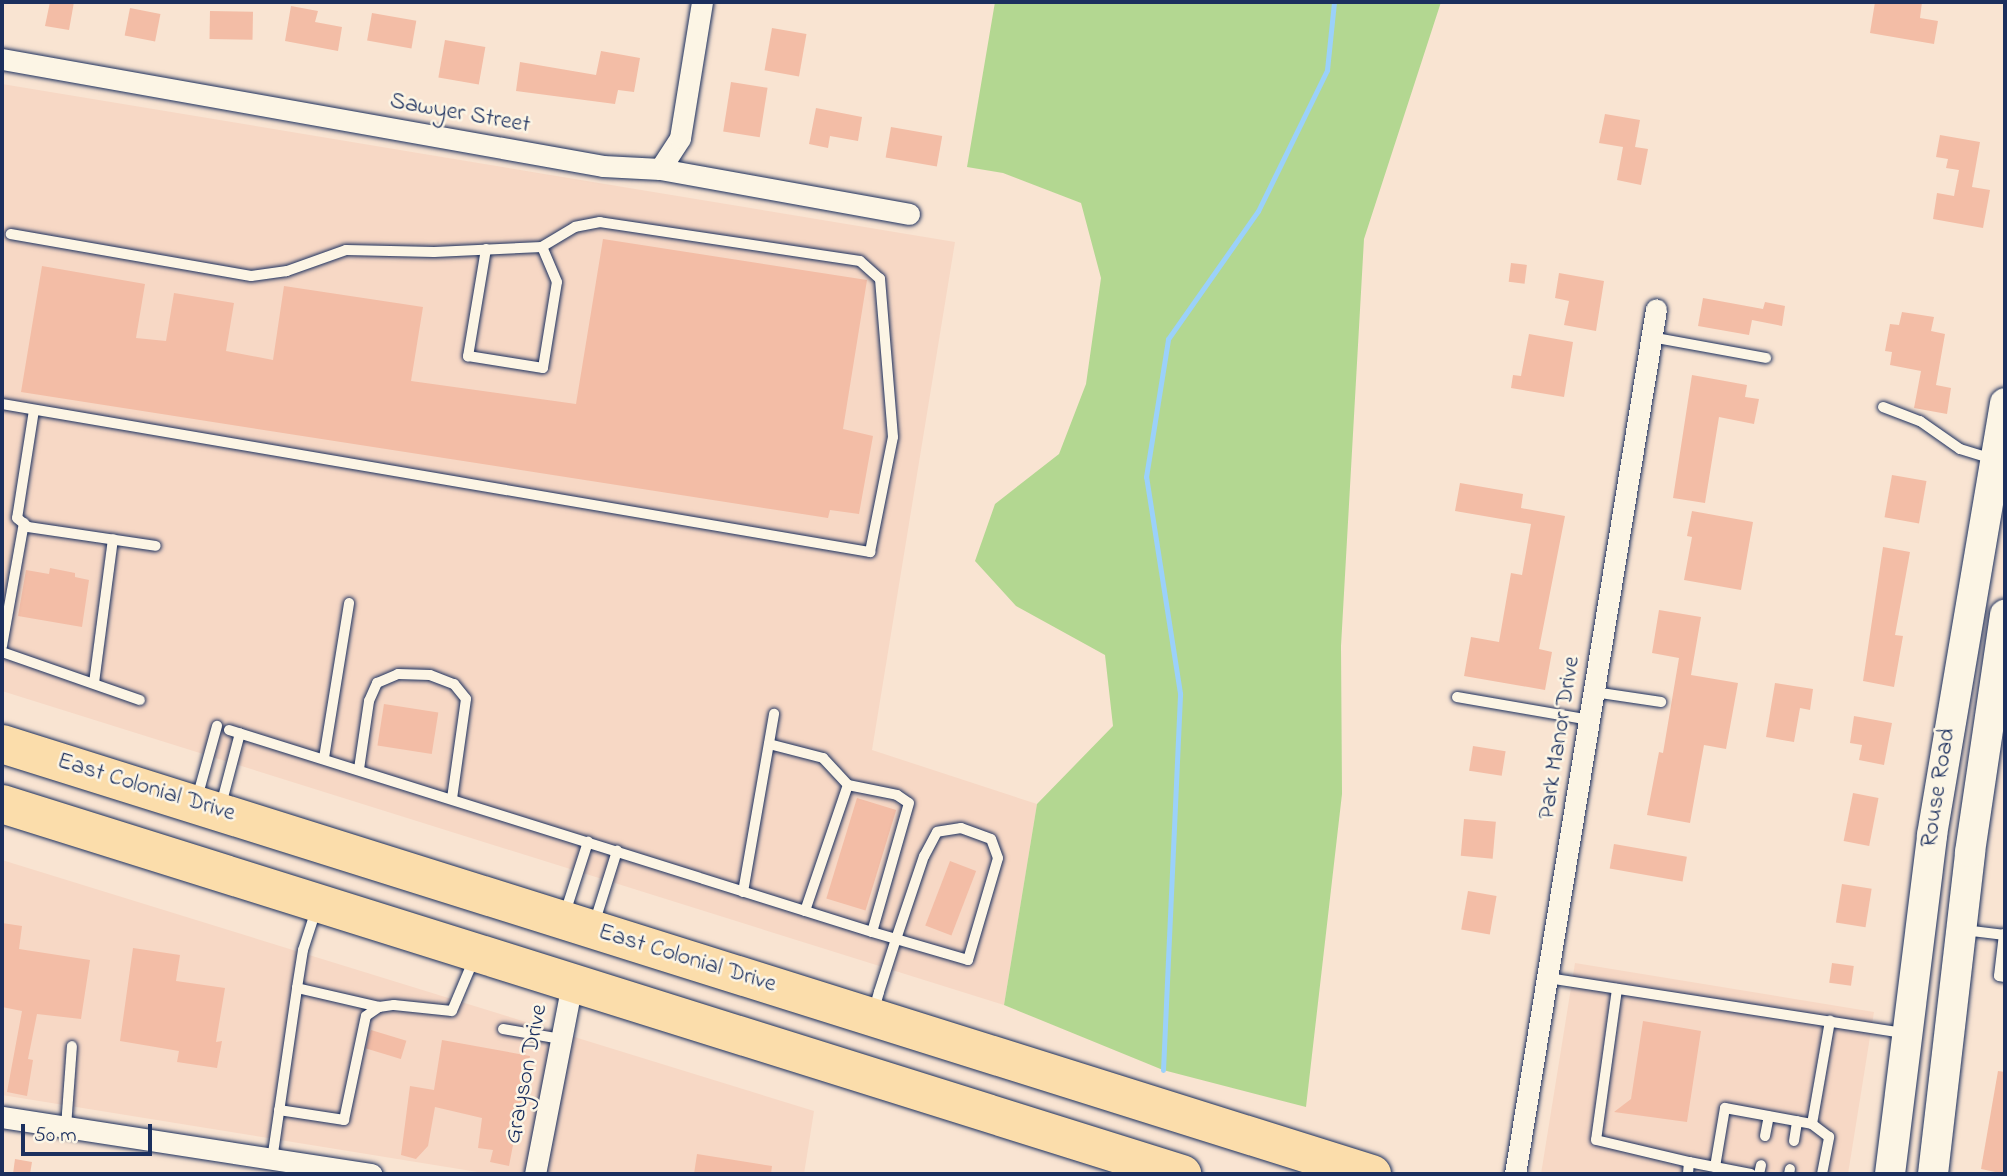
<!DOCTYPE html>
<style>
body{margin:0}
#map{position:relative;width:2007px;height:1176px;overflow:hidden;background:#f9e4d2;font-family:"Indie Flower",sans-serif}
div>[style]{position:absolute}
[style*='--x']{left:calc(var(--x)*1px);top:calc(var(--y)*1px);width:calc(var(--w)*1px);rotate:calc(var(--a)*1deg)}
.built>*{inset:0;background:#f7d8c5}
.green>*{inset:0;background:#b3d791}
.stream>*{height:5px;margin:-2.5px;padding:0 2.5px;transform-origin:2.5px;border-radius:2.5px;background:#9bd1fa}
.building>*{inset:0;background:#f3bda6;transform-origin:0 0}
.roads{filter:drop-shadow(0 0 2px #1b2f5e) drop-shadow(0 0 2px #1b2f5e)}
.lane>*{height:10px;margin:-5px;padding:0 5px;transform-origin:5px;border-radius:5px;background:#fcf5e5}
.street>*{height:21px;margin:-10.5px;padding:0 10.5px;transform-origin:10.5px;border-radius:10.5px;background:#fcf5e5}
.secondary>*{height:30px;margin:-15px;padding:0 15px;transform-origin:15px;border-radius:15px;background:#fcf5e5}
.highway>*{height:38px;margin:-19px;padding:0 19px;transform-origin:19px;border-radius:19px;background:#fbddab}
span{translate:-50% -50%;white-space:nowrap;text-align:center;line-height:1.15;-webkit-text-stroke:5px #fcf5e5;paint-order:stroke}
.street-label{font-size:24px;color:#1b2f5e}
.frame{position:absolute;inset:0;border:4px solid #1b2f5e;pointer-events:none}
.scale{position:absolute;left:21px;top:1124px;width:131px;height:32px;box-sizing:border-box;border:4px solid #1b2f5e;border-top:0;padding-left:9px;font-size:21px;line-height:24px;white-space:nowrap;color:#1b2f5e;-webkit-text-stroke:5px #fcf5e5;paint-order:stroke}
</style>
<div id="map">
<div class="built">
<div style="clip-path:polygon(2px 84px,955px 242px,872px 750px,1037px 804px,1004px 1005px,2px 691px)"></div>
<div style="clip-path:polygon(2px 860px,814px 1111px,804px 1174px,490px 1174px,2px 1095px)"></div>
<div style="clip-path:polygon(1575px 963px,1874px 1012px,1848px 1174px,1541px 1174px)"></div>
</div>
<div class="green">
<div style="clip-path:polygon(995px 2px,1441px 2px,1364px 239px,1341px 646px,1342px 794px,1306px 1107px,1163px 1070px,1004px 1005px,1037px 804px,1113px 726px,1105px 655px,1016px 606px,975px 561px,995px 504px,1059px 454px,1086px 384px,1101px 278px,1081px 203px,1003px 173px,967px 167px)"></div>
</div>
<div class="stream">
<div style="--x:1163;--y:1070;--w:377;--a:-87.4"></div>
<div style="--x:1180;--y:693;--w:219;--a:-98.9"></div>
<div style="--x:1146;--y:477;--w:140;--a:-80.9"></div>
<div style="--x:1168;--y:339;--w:156;--a:-54.9"></div>
<div style="--x:1258;--y:211;--w:157;--a:-63.9"></div>
<div style="--x:1327;--y:70;--w:68;--a:-84.1"></div>
</div>
<div class="building">
<div style="clip-path:polygon(50px 2px,74px 2px,69px 30px,45px 26px)"></div>
<div style="clip-path:polygon(1875px 2px,1922px 2px,1920px 18px,1938px 21px,1934px 44px,1870px 33px)"></div>
<div style="clip-path:polygon(291px 6px,318px 11px,315px 22px,342px 27px,338px 51px,285px 41px)"></div>
<div style="left:130px;top:8px;width:31px;height:28px;rotate:11deg"></div>
<div style="left:210px;top:11px;width:43px;height:28px;rotate:1deg"></div>
<div style="left:372px;top:13px;width:45px;height:28px;rotate:10deg"></div>
<div style="left:772px;top:28px;width:35px;height:43px;rotate:10deg"></div>
<div style="left:445px;top:40px;width:41px;height:38px;rotate:10deg"></div>
<div style="clip-path:polygon(601px 51px,640px 58px,634px 92px,618px 90px,615px 104px,516px 91px,520px 62px,596px 75px)"></div>
<div style="left:731px;top:82px;width:37px;height:50px;rotate:9deg"></div>
<div style="clip-path:polygon(816px 108px,862px 117px,858px 141px,830px 136px,828px 148px,809px 144px)"></div>
<div style="clip-path:polygon(1605px 114px,1640px 120px,1635px 147px,1648px 149px,1641px 185px,1617px 180px,1623px 147px,1599px 143px)"></div>
<div style="left:891px;top:127px;width:52px;height:31px;rotate:10deg"></div>
<div style="clip-path:polygon(1940px 135px,1980px 142px,1972px 187px,1990px 190px,1983px 228px,1933px 219px,1937px 193px,1954px 196px,1959px 170px,1946px 168px,1948px 159px,1936px 157px)"></div>
<div style="clip-path:polygon(603px 239px,867px 280px,843px 429px,873px 436px,859px 514px,830px 510px,828px 518px,21px 392px,42px 266px,145px 284px,136px 338px,166px 341px,174px 293px,234px 303px,226px 351px,273px 360px,284px 286px,423px 307px,411px 381px,576px 404px)"></div>
<div style="left:1511px;top:263px;width:16px;height:19px;rotate:7deg"></div>
<div style="clip-path:polygon(1559px 273px,1604px 281px,1596px 331px,1564px 325px,1569px 301px,1555px 298px)"></div>
<div style="clip-path:polygon(1703px 298px,1763px 309px,1765px 302px,1785px 306px,1782px 326px,1752px 320px,1749px 335px,1698px 326px)"></div>
<div style="clip-path:polygon(1902px 312px,1934px 317px,1931px 331px,1945px 334px,1936px 385px,1951px 388px,1947px 414px,1914px 408px,1921px 371px,1890px 365px,1892px 352px,1885px 351px,1890px 324px,1899px 325px)"></div>
<div style="clip-path:polygon(1529px 334px,1573px 342px,1564px 397px,1511px 388px,1513px 375px,1521px 376px)"></div>
<div style="clip-path:polygon(1692px 375px,1747px 385px,1745px 397px,1759px 399px,1754px 424px,1719px 417px,1705px 503px,1673px 498px)"></div>
<div style="left:1892px;top:475px;width:35px;height:43px;rotate:10deg"></div>
<div style="clip-path:polygon(1460px 483px,1523px 494px,1521px 508px,1565px 516px,1539px 649px,1552px 652px,1545px 690px,1464px 676px,1471px 637px,1499px 642px,1511px 573px,1522px 575px,1531px 524px,1455px 511px)"></div>
<div style="clip-path:polygon(1692px 511px,1753px 522px,1741px 590px,1684px 580px,1692px 537px,1687px 536px)"></div>
<div style="clip-path:polygon(1883px 547px,1910px 552px,1895px 635px,1903px 636px,1894px 687px,1863px 681px)"></div>
<div style="clip-path:polygon(50px 568px,75px 573px,75px 577px,89px 580px,82px 627px,18px 616px,26px 570px,49px 574px)"></div>
<div style="clip-path:polygon(1659px 610px,1701px 617px,1691px 675px,1738px 683px,1726px 749px,1704px 745px,1690px 823px,1647px 815px,1659px 752px,1663px 753px,1679px 658px,1652px 653px)"></div>
<div style="clip-path:polygon(1775px 683px,1813px 689px,1810px 710px,1800px 708px,1794px 742px,1766px 737px)"></div>
<div style="left:384px;top:704px;width:55px;height:42px;rotate:9deg"></div>
<div style="clip-path:polygon(1854px 716px,1892px 723px,1884px 765px,1859px 760px,1862px 745px,1850px 743px)"></div>
<div style="left:1473px;top:746px;width:33px;height:25px;rotate:9deg"></div>
<div style="left:1853px;top:793px;width:26px;height:49px;rotate:11deg"></div>
<div style="left:857px;top:798px;width:41px;height:105px;rotate:17deg"></div>
<div style="left:1464px;top:819px;width:32px;height:37px;rotate:5deg"></div>
<div style="left:1614px;top:844px;width:74px;height:25px;rotate:10deg"></div>
<div style="left:950px;top:861px;width:28px;height:69px;rotate:21deg"></div>
<div style="left:1842px;top:884px;width:30px;height:39px;rotate:9deg"></div>
<div style="left:1468px;top:891px;width:29px;height:39px;rotate:10deg"></div>
<div style="clip-path:polygon(2px 923px,22px 926px,19px 949px,90px 960px,81px 1019px,37px 1014px,28px 1059px,33px 1060px,27px 1096px,7px 1092px,22px 1011px,2px 1007px)"></div>
<div style="clip-path:polygon(133px 948px,180px 955px,176px 981px,225px 988px,216px 1042px,222px 1041px,217px 1068px,177px 1062px,179px 1051px,120px 1041px)"></div>
<div style="left:1832px;top:963px;width:22px;height:20px;rotate:8deg"></div>
<div style="clip-path:polygon(1643px 1021px,1701px 1031px,1687px 1122px,1614px 1112px,1631px 1099px)"></div>
<div style="left:371px;top:1030px;width:37px;height:19px;rotate:17deg"></div>
<div style="clip-path:polygon(442px 1040px,530px 1056px,509px 1166px,490px 1162px,493px 1150px,478px 1148px,482px 1118px,435px 1107px,428px 1146px,416px 1159px,401px 1155px,410px 1086px,434px 1090px)"></div>
<div style="clip-path:polygon(1998px 1071px,2005px 1072px,2005px 1174px,1981px 1169px)"></div>
<div style="clip-path:polygon(697px 1154px,772px 1166px,771px 1174px,694px 1174px)"></div>
<div style="clip-path:polygon(15px 1159px,32px 1162px,30px 1174px,13px 1174px)"></div>
</div>
<div class="roads">
<div class="lane">
<div style="--x:486;--y:249;--w:109;--a:99.5"></div>
<div style="--x:468;--y:356;--w:76;--a:9.1"></div>
<div style="--x:543;--y:368;--w:87;--a:-80.8"></div>
<div style="--x:557;--y:282;--w:38;--a:-113"></div>
<div style="--x:1651;--y:337;--w:117;--a:10.3"></div>
<div style="--x:2;--y:404;--w:881;--a:9.68"></div>
<div style="--x:870;--y:552;--w:117;--a:-78.7"></div>
<div style="--x:893;--y:437;--w:159;--a:-94.7"></div>
<div style="--x:880;--y:279;--w:27;--a:-138"></div>
<div style="--x:860;--y:261;--w:263;--a:-171.5"></div>
<div style="--x:600;--y:222;--w:25;--a:169"></div>
<div style="--x:575;--y:227;--w:39;--a:149"></div>
<div style="--x:542;--y:247;--w:108;--a:177.3"></div>
<div style="--x:434;--y:252;--w:88;--a:-178.7"></div>
<div style="--x:346;--y:250;--w:63;--a:160.4"></div>
<div style="--x:287;--y:271;--w:36;--a:172"></div>
<div style="--x:251;--y:276;--w:244;--a:-170.1"></div>
<div style="--x:1883;--y:407;--w:40;--a:21"></div>
<div style="--x:1920;--y:421;--w:49;--a:35"></div>
<div style="--x:1960;--y:449;--w:34;--a:17"></div>
<div style="--x:34;--y:410;--w:109;--a:98.9"></div>
<div style="--x:17;--y:518;--w:14;--a:39"></div>
<div style="--x:28;--y:527;--w:129;--a:8.4"></div>
<div style="--x:2;--y:646;--w:125;--a:-79.9"></div>
<div style="--x:2;--y:652;--w:146;--a:19.2"></div>
<div style="--x:94;--y:683;--w:145;--a:-82.5"></div>
<div style="--x:1594;--y:692;--w:68;--a:8.5"></div>
<div style="--x:1457;--y:697;--w:135;--a:9.8"></div>
<div style="--x:229;--y:730;--w:674;--a:17.44"></div>
<div style="--x:872;--y:932;--w:100;--a:16.3"></div>
<div style="--x:968;--y:960;--w:106;--a:-73.6"></div>
<div style="--x:998;--y:858;--w:20;--a:-110"></div>
<div style="--x:991;--y:839;--w:32;--a:-160"></div>
<div style="--x:961;--y:828;--w:24;--a:171"></div>
<div style="--x:937;--y:832;--w:27;--a:118"></div>
<div style="--x:924;--y:856;--w:88;--a:108.6"></div>
<div style="--x:896;--y:939;--w:56;--a:107.8"></div>
<div style="--x:879;--y:992;--w:18;--a:106"></div>
<div style="--x:769;--y:744;--w:56;--a:14.5"></div>
<div style="--x:823;--y:758;--w:37;--a:47"></div>
<div style="--x:324;--y:758;--w:157;--a:-80.8"></div>
<div style="--x:359;--y:769;--w:69;--a:-81.6"></div>
<div style="--x:369;--y:701;--w:20;--a:-66"></div>
<div style="--x:377;--y:683;--w:23;--a:-23"></div>
<div style="--x:398;--y:674;--w:32;--a:2"></div>
<div style="--x:430;--y:675;--w:26;--a:21"></div>
<div style="--x:454;--y:684;--w:19;--a:51"></div>
<div style="--x:466;--y:699;--w:101;--a:98"></div>
<div style="--x:197;--y:798;--w:75;--a:-74.5"></div>
<div style="--x:221;--y:805;--w:74;--a:-75.2"></div>
<div style="--x:743;--y:892;--w:181;--a:-80.1"></div>
<div style="--x:316;--y:910;--w:42;--a:108"></div>
<div style="--x:303;--y:950;--w:38;--a:99"></div>
<div style="--x:297;--y:988;--w:84;--a:13"></div>
<div style="--x:805;--y:911;--w:133;--a:-71.2"></div>
<div style="--x:848;--y:785;--w:50;--a:11.5"></div>
<div style="--x:897;--y:795;--w:14;--a:34"></div>
<div style="--x:909;--y:803;--w:134;--a:106"></div>
<div style="--x:565;--y:913;--w:75;--a:-72.1"></div>
<div style="--x:594;--y:924;--w:77;--a:-72.5"></div>
<div style="--x:1964;--y:930;--w:41;--a:7"></div>
<div style="--x:2004;--y:934;--w:42;--a:96.8"></div>
<div style="--x:1999;--y:976;--w:6;--a:9"></div>
<div style="--x:1548;--y:978;--w:361;--a:8.8"></div>
<div style="--x:1617;--y:989;--w:152;--a:97.9"></div>
<div style="--x:1596;--y:1140;--w:96;--a:13.3"></div>
<div style="--x:1689;--y:1162;--w:12;--a:95"></div>
<div style="--x:503;--y:1029;--w:59;--a:9.8"></div>
<div style="--x:279;--y:1110;--w:66;--a:8.7"></div>
<div style="--x:344;--y:1120;--w:106;--a:-78.1"></div>
<div style="--x:366;--y:1016;--w:16;--a:-35"></div>
<div style="--x:379;--y:1007;--w:15;--a:-8"></div>
<div style="--x:394;--y:1005;--w:58;--a:5.9"></div>
<div style="--x:452;--y:1011;--w:56;--a:-67.1"></div>
<div style="--x:66;--y:1127;--w:81;--a:-85.8"></div>
<div style="--x:1765;--y:1136;--w:20;--a:-79"></div>
<div style="--x:1794;--y:1141;--w:20;--a:-81"></div>
<div style="--x:272;--y:1160;--w:174;--a:-81.7"></div>
<div style="--x:1689;--y:1162;--w:63;--a:11"></div>
<div style="--x:1715;--y:1167;--w:60;--a:-80.4"></div>
<div style="--x:1725;--y:1108;--w:88;--a:10.4"></div>
<div style="--x:1759;--y:1174;--w:9;--a:-77"></div>
<div style="--x:1789;--y:1174;--w:5;--a:-79"></div>
<div style="--x:1822;--y:1174;--w:38;--a:-79"></div>
<div style="--x:1829;--y:1137;--w:21;--a:-143"></div>
<div style="--x:1812;--y:1124;--w:105;--a:-80.1"></div>
</div>
<div class="street">
<div style="--x:2;--y:59;--w:610;--a:10.09"></div>
<div style="--x:603;--y:166;--w:57;--a:3"></div>
<div style="--x:660;--y:169;--w:253;--a:10.2"></div>
<div style="--x:660;--y:169;--w:37;--a:-57"></div>
<div style="--x:680;--y:138;--w:138;--a:-80.8"></div>
<div style="--x:2;--y:1117;--w:374;--a:8.8"></div>
<div style="--x:535;--y:1174;--w:194;--a:-79"></div>
<div style="--x:1515;--y:1174;--w:876;--a:-80.74"></div>
</div>
<div class="secondary">
<div style="--x:1890;--y:1174;--w:342;--a:-82.9"></div>
<div style="--x:1932;--y:835;--w:438;--a:-80.4"></div>
<div style="--x:1933;--y:1174;--w:324;--a:-83.4"></div>
<div style="--x:1970;--y:852;--w:240;--a:-81.6"></div>
</div>
<div class="highway">
<div style="--x:2;--y:744;--w:1436;--a:17.43"></div>
<div style="--x:2;--y:804;--w:1237;--a:17.41"></div>
</div>
</div>
<div class="street-label">
<span style="left:460px;top:114px;rotate:10deg">Sawyer Street</span>
<span style="left:1560px;top:738px;rotate:-81deg">Park Manor Drive</span>
<span style="left:146px;top:788px;rotate:17deg">East Colonial Drive</span>
<span style="left:1939px;top:788px;rotate:-81deg">Rouse Road</span>
<span style="left:687px;top:959px;rotate:17deg">East Colonial Drive</span>
<span style="left:527px;top:1074px;rotate:-79deg">Grayson Drive</span>
</div>
<div class="frame"></div>
<div class="scale">50 m</div>
</div>
